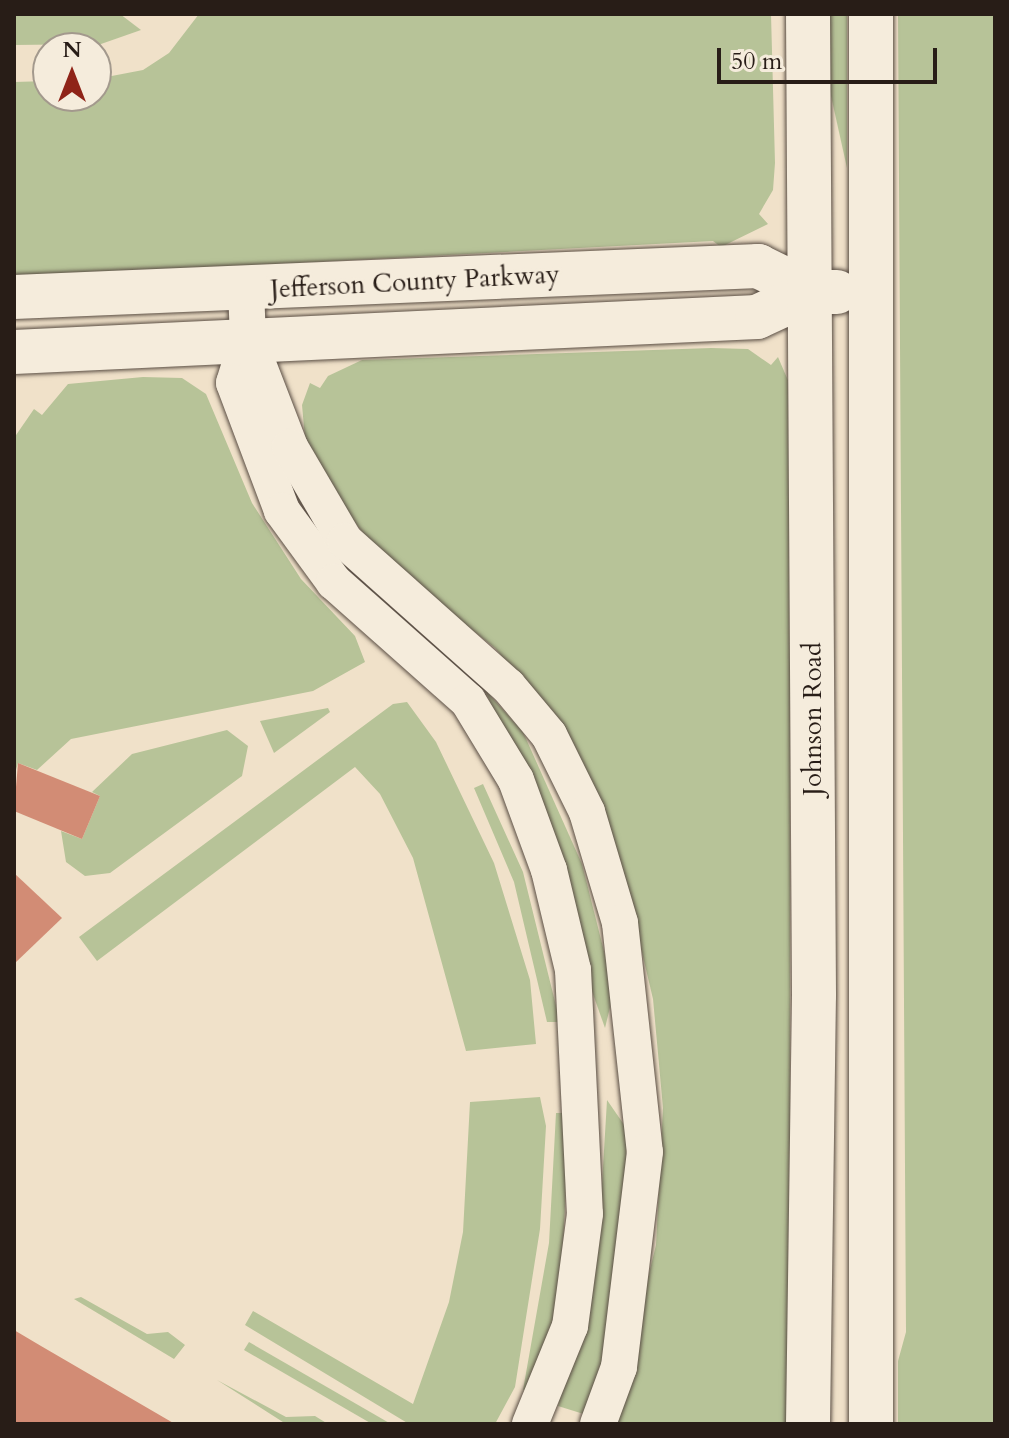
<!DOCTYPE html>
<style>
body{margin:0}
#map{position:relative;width:1009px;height:1438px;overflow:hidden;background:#f0e1c9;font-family:Cardo,serif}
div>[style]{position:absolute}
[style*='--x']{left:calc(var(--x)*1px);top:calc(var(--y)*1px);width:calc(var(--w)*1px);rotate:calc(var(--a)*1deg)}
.green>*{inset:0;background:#b7c398}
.building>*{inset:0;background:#d28c75}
.roads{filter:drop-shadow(0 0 2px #5a4e44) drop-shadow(0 0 2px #5a4e44)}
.street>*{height:36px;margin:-18px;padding:0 18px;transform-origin:18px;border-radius:18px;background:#f5ecdc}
.secondary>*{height:44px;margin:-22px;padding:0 22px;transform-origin:22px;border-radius:22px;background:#f5ecdc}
span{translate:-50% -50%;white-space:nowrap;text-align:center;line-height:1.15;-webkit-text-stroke:6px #f5ecdc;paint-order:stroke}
.street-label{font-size:26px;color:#281d17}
.frame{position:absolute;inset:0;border:16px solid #281d17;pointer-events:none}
.north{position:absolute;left:32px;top:32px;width:80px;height:80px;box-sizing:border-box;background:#f5ecdc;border:2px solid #a3998d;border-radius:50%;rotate:0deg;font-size:22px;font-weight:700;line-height:32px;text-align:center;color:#281d17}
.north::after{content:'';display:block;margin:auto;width:28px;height:36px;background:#8f2418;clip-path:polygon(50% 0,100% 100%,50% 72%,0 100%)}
.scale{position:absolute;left:717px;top:48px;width:220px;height:36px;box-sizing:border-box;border:4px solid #281d17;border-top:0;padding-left:10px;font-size:24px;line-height:28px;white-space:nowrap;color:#281d17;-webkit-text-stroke:6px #f5ecdc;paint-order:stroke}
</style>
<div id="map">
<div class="green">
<div style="clip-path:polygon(120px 14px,141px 30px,101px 44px,14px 45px,14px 16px)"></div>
<div style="clip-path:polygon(199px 14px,771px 14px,775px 163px,773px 190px,759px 214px,768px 224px,721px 247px,713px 241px,14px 278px,14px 82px,48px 81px,48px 96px,96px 96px,96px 79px,143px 70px,169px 53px)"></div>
<div style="clip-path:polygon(825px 14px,847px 14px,847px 168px,829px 87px)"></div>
<div style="clip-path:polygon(898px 14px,995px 14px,995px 1424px,898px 1424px,898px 1361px,906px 1332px)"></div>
<div style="clip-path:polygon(711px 348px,748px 349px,771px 365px,778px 357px,790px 385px,790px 1424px,624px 1424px,613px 1420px,656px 1245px,663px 1108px,653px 999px,622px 868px,564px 732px,495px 648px,384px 560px,340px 503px,305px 438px,302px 405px,310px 383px,320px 388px,328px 376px,362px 360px)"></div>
<div style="clip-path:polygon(143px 377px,182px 378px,206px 394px,252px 503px,301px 579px,355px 636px,365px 662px,313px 691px,71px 739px,37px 770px,18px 763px,14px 777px,14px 438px,34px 409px,42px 415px,68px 384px)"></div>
<div style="clip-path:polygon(486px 691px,523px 732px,582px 864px,614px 991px,605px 1028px)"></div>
<div style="clip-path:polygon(407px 702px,436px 742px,494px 863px,530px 980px,536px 1044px,466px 1051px,413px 858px,380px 794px,355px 767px,97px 961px,79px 937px,393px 704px)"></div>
<div style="clip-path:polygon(328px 708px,330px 712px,274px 753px,260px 721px)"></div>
<div style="clip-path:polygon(227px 730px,248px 746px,242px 776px,110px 873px,85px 876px,66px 862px,61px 831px,82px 839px,100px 796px,92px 792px,132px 754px)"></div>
<div style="clip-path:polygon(483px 784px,523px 872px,560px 1022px,547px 1022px,514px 882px,474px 788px)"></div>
<div style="clip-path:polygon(540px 1097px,546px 1126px,540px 1229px,515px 1387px,495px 1424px,409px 1424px,245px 1325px,253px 1311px,413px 1404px,449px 1302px,463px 1232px,470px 1102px)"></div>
<div style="clip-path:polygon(607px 1100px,627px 1129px,626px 1173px,611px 1357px,590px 1416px,558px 1406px,600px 1218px)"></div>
<div style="clip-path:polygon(556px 1113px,567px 1113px,569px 1123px,560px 1310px,533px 1389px,523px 1390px,549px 1243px)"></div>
<div style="clip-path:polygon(81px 1297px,147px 1334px,168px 1332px,185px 1345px,174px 1359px,74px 1299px)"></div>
<div style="clip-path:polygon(249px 1342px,372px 1413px,391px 1424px,372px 1424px,244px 1350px)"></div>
<div style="clip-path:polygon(217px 1380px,286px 1417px,315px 1416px,328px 1424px,286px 1424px)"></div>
</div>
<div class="building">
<div style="clip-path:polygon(18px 763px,100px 796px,82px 839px,14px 811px)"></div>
<div style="clip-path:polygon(14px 873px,62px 918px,14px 964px)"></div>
<div style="clip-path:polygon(14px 1330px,41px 1346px,175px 1424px,14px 1424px)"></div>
</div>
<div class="roads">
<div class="street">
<div style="--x:246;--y:290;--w:48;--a:87.6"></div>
<div style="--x:248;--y:338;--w:47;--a:107.3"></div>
<div style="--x:234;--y:383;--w:137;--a:69.4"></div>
<div style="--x:282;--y:511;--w:88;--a:53.8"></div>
<div style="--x:334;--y:582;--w:179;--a:41.6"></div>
<div style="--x:468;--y:701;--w:92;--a:58.7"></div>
<div style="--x:516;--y:780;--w:96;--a:69.9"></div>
<div style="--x:549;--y:870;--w:103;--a:76.5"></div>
<div style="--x:573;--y:970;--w:244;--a:87.2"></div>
<div style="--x:585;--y:1214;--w:113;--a:97.6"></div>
<div style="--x:570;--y:1326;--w:106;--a:112.2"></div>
<div style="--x:248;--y:338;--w:117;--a:68.9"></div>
<div style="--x:290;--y:447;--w:109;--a:59.7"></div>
<div style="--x:345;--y:541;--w:218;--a:41.7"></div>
<div style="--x:508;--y:686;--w:64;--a:50.1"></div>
<div style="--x:549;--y:735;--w:86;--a:63.7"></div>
<div style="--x:587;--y:812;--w:116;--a:73.4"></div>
<div style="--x:620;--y:923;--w:230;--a:83.8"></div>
<div style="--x:645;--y:1152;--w:217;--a:96.9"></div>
<div style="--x:619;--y:1367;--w:61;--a:110.2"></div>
</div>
<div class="secondary">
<div style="--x:871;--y:14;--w:1410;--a:90"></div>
<div style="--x:14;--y:297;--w:745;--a:-2.39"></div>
<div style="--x:758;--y:266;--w:59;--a:26.1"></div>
<div style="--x:14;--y:352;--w:744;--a:-2.7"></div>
<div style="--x:757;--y:317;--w:60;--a:-24.8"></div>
<div style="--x:811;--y:292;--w:26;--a:0"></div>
<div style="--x:808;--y:1424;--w:429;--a:-89.2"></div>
<div style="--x:814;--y:995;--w:981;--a:-90.35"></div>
</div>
</div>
<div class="street-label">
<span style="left:415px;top:282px;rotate:-3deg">Jefferson County Parkway</span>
<span style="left:813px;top:719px;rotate:-90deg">Johnson Road</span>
</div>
<div class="frame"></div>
<div class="north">N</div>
<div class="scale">50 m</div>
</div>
